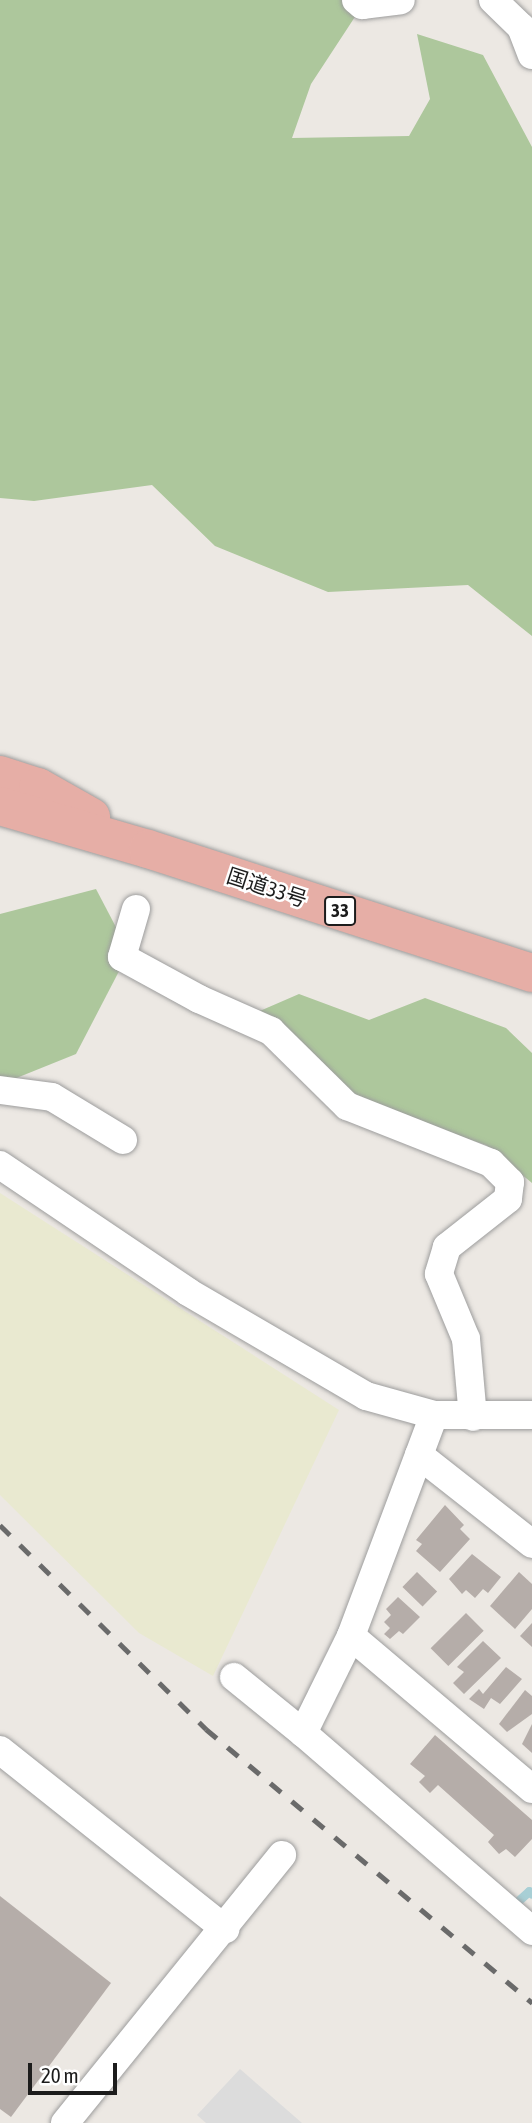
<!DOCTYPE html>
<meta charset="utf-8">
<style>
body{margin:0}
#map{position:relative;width:532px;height:2123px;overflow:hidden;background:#ece8e3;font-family:"Asap Condensed","Noto Sans JP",sans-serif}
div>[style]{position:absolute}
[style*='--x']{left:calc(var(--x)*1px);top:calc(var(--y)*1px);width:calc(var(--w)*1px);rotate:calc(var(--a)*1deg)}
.farmland>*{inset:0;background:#e9e9d0}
.forest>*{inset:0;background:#adc79c}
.parking>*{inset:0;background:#dcdcdc}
.stream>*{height:9px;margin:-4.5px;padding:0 4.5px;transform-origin:4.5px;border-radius:4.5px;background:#a8cfd5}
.building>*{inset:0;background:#b5ada9;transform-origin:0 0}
.roads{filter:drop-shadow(0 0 2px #9d9d9d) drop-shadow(0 0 2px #9d9d9d)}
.minor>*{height:28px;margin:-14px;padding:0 14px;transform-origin:14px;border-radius:14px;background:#fff}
.trunk>*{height:38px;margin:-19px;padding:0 19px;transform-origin:19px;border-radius:19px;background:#e6aea6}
.rail>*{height:5px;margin-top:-2.5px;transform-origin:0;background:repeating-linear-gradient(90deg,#6a6a6a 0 14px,transparent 0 28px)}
span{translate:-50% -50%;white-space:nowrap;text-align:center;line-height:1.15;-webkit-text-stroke:5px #fff;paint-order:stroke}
.shield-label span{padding:2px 5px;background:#fff;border:2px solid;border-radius:5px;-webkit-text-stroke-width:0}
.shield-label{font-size:19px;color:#1c1c1c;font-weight:700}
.street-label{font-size:21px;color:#1c1c1c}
.scale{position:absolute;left:28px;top:2063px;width:89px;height:32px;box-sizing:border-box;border:4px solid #1c1c1c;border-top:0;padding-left:9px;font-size:21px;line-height:24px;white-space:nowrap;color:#1c1c1c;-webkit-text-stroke:5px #fff;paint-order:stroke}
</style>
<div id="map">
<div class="farmland">
<div style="clip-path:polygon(0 1193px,339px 1410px,213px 1676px,139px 1633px,0 1495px)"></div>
</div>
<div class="forest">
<div style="clip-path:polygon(0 0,366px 0,311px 84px,292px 138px,409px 136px,430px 99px,417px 34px,483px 55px,532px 147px,532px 636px,468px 585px,328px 592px,215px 546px,152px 485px,34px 501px,0 498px)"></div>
<div style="clip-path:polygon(96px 889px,129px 952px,76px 1054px,14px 1079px,0 1076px,0 914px)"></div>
<div style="clip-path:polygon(299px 994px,369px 1020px,425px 998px,506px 1028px,532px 1053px,532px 1183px,486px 1145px,347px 1099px,246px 1017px)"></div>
</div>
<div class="parking">
<div style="clip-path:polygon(240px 2069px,302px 2123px,206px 2123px,197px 2115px)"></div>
</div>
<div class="stream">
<div style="--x:519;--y:1900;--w:13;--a:-42"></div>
<div style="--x:529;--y:1891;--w:4;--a:45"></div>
</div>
<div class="building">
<div style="clip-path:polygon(445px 1505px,464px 1525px,460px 1529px,470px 1539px,440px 1572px,416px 1551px,422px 1544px,416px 1540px)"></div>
<div style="clip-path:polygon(472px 1554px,501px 1577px,488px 1593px,483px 1589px,475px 1598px,466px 1590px,462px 1594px,449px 1579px)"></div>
<div style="left:417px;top:1572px;width:28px;height:21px;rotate:44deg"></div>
<div style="clip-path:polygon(519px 1572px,532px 1584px,532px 1609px,515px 1629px,490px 1606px)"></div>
<div style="clip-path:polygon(398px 1597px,420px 1617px,403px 1634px,399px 1631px,390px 1639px,384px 1634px,390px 1628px,384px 1622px,391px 1615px,386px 1609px)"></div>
<div style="left:466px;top:1613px;width:25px;height:50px;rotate:45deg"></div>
<div style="clip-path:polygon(532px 1623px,532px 1647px,520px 1636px)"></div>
<div style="clip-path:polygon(483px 1641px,501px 1658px,464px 1694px,453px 1683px,464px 1672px,457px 1667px)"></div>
<div style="clip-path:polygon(506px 1667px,522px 1679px,500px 1704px,491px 1698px,484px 1709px,469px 1699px,479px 1689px,483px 1694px)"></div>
<div style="clip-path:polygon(525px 1690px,532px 1696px,532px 1714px,507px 1732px,499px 1724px)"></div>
<div style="clip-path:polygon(532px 1724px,532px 1753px,522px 1744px)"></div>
<div style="clip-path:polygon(435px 1735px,532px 1820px,532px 1839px,515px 1857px,506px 1849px,499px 1854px,488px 1842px,494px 1835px,438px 1785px,430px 1793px,419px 1782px,425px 1776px,410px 1764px)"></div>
<div style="clip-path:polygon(0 1896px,111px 1983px,11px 2117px,0 2109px)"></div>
</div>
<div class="roads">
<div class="minor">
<div style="--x:356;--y:0;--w:8;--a:40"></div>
<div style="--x:362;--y:5;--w:39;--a:-7"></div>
<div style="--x:493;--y:0;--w:39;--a:44"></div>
<div style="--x:521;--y:27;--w:30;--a:69"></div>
<div style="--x:136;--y:909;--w:50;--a:106.3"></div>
<div style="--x:122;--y:957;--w:88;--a:28.6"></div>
<div style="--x:199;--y:999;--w:79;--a:24"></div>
<div style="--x:271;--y:1031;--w:107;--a:44.6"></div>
<div style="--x:347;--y:1106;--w:155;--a:21.6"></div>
<div style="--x:491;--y:1163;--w:27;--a:45"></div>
<div style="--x:510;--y:1182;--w:17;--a:97"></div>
<div style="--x:508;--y:1199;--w:78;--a:141.8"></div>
<div style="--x:447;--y:1247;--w:28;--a:107"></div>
<div style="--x:439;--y:1274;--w:70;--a:67.4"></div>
<div style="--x:466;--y:1339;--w:78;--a:84.9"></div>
<div style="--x:0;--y:1090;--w:52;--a:7.7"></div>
<div style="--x:52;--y:1097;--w:83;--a:31.2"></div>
<div style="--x:0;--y:1165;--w:227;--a:34"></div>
<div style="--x:188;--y:1292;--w:206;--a:30.3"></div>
<div style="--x:366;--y:1396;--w:71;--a:15.6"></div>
<div style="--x:434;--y:1415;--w:98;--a:0"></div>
<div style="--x:434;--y:1415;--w:236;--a:110.6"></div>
<div style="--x:351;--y:1636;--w:108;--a:116.3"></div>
<div style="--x:303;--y:1733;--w:303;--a:40.8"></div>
<div style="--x:419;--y:1455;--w:144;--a:38.2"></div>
<div style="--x:351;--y:1636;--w:237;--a:40.2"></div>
<div style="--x:234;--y:1677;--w:89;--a:39.1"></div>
<div style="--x:0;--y:1750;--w:288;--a:38.5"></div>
<div style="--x:65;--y:2123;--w:345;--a:-51"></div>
</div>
<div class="trunk">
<div style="--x:0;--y:775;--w:40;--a:18"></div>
<div style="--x:38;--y:787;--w:61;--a:29.5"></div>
<div style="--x:0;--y:806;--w:154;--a:16.2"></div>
<div style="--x:148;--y:849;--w:404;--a:17.9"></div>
</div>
</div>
<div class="rail">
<div style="--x:0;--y:1525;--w:290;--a:44.7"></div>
<div style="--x:206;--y:1729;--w:426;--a:40"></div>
</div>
<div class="shield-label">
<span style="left:340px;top:911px">33</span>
</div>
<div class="street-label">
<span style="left:267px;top:887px;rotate:18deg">国道33号</span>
</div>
<div class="scale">20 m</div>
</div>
